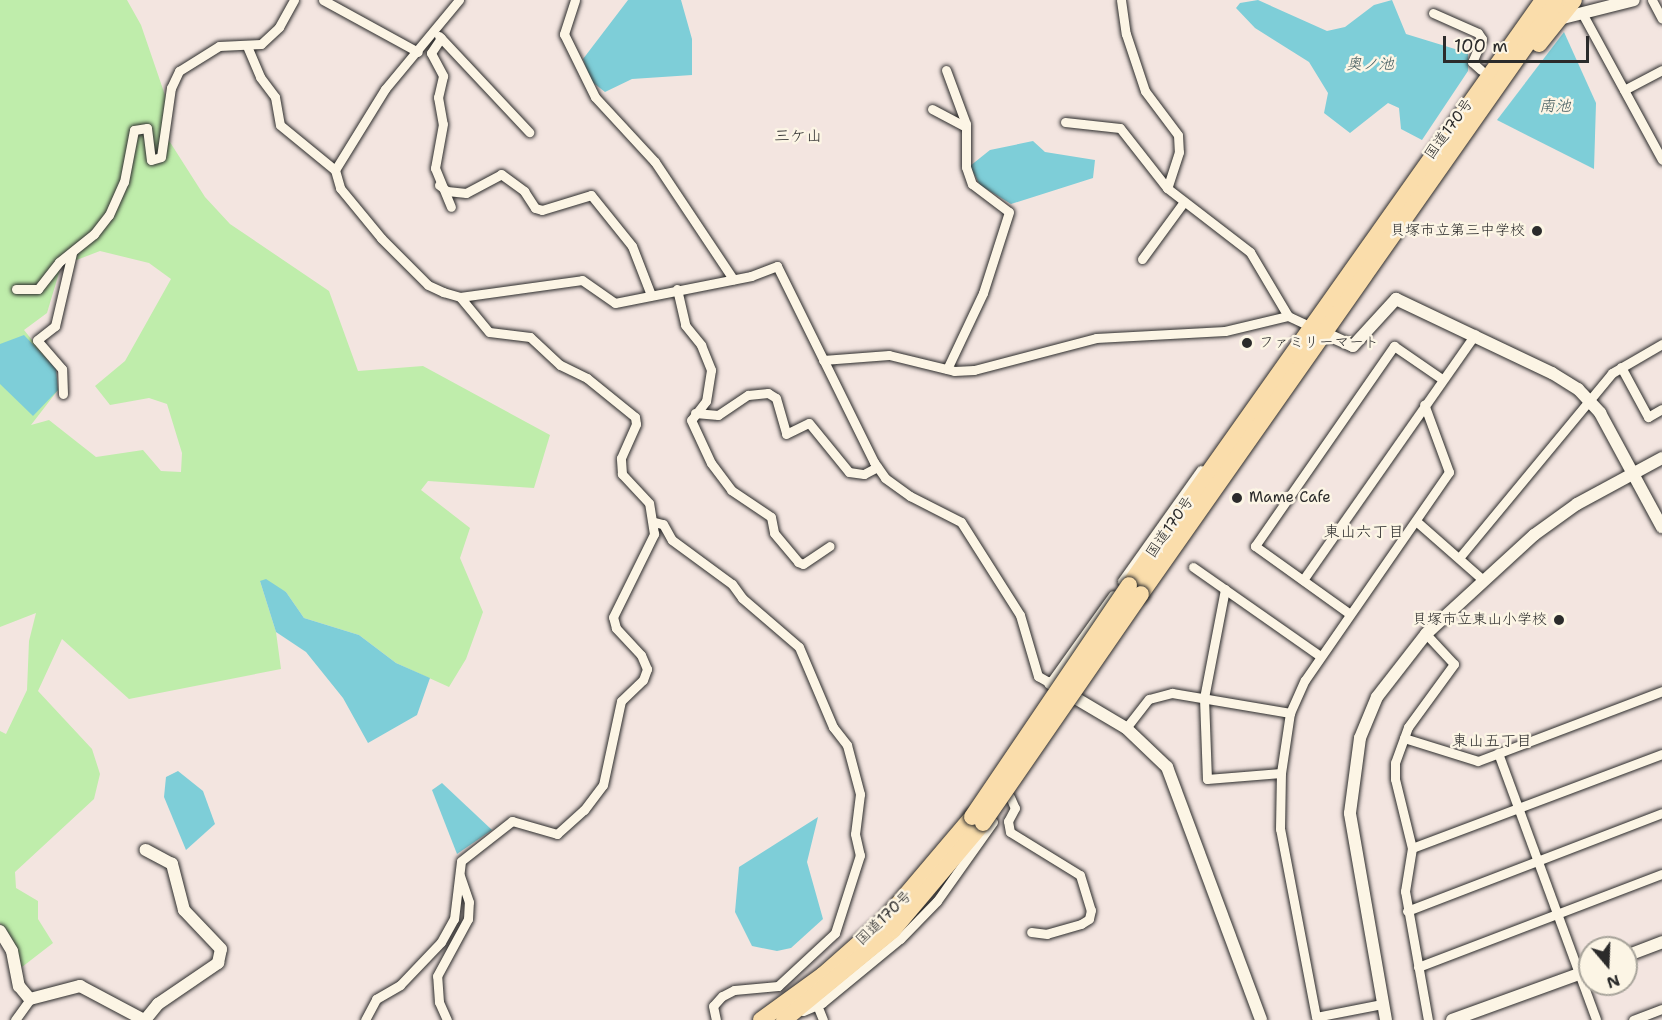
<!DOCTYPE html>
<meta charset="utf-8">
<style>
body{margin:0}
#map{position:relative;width:1662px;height:1020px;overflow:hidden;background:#f3e5e0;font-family:"Shantell Sans","Klee One",sans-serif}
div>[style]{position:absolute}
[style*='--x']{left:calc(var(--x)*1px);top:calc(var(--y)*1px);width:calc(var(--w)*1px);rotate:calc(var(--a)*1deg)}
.green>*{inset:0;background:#bfedab}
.water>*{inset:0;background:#7eced8}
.roads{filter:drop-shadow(0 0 2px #2b2b2b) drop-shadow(0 0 2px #2b2b2b)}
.street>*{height:9px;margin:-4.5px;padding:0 4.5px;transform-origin:4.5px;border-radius:4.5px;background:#fcf5e5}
.secondary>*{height:12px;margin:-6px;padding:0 6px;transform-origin:6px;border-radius:6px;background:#fcf5e5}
.highway>*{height:16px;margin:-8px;padding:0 8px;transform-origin:8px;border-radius:8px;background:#faddab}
.bridges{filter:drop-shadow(0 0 2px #2b2b2b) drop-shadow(0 0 2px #2b2b2b)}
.highway-bridge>*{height:16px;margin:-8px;padding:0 8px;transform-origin:8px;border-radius:8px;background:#faddab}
.dots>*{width:16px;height:16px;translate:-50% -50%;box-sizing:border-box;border:3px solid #fcf5e5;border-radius:50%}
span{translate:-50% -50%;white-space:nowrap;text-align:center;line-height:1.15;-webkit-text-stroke:5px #fcf5e5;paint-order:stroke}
.street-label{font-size:15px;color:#2b2b2b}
.poi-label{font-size:15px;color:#2b2b2b}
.right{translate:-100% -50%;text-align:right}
.left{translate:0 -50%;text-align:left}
.water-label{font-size:16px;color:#445c5f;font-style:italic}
.neighbourhood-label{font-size:16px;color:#2b2b2b}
.north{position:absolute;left:1578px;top:936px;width:60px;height:60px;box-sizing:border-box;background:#fcf5e5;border:2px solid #a8a49b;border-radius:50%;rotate:161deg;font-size:16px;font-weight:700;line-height:24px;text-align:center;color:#2b2b2b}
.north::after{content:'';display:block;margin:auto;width:21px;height:27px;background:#2b2b2b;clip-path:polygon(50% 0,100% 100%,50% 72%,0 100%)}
.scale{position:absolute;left:1443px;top:36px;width:146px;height:27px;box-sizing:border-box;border:3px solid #2b2b2b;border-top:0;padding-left:8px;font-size:18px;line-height:21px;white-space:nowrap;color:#2b2b2b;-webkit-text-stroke:4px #fcf5e5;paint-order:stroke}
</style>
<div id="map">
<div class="green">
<div style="clip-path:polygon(evenodd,0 0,127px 0,141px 25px,167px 101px,168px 139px,205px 197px,230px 224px,329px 291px,358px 371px,423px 366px,550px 435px,534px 488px,428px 481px,421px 490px,470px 528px,460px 558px,483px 612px,466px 659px,449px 687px,396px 663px,359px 635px,304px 618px,286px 592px,260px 581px,276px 632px,281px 669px,129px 699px,62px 639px,38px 691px,92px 749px,100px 774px,94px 799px,15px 872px,16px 888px,38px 901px,38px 919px,53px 943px,22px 967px,0 923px,0 731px,6px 734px,27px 690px,29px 641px,36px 613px,0 627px,0 0,100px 251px,149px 263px,171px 279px,125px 361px,95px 386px,110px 405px,149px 398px,167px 404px,182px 453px,181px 472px,161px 471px,143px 450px,96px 457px,49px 420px,31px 425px,58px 390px,53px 366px,24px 330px,47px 313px,61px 266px,100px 251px)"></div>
</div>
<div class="water">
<div style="clip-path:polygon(628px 0,681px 0,692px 39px,692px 75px,632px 79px,605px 92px,591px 81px,583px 59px)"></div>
<div style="clip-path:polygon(1258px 0,1327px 31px,1345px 27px,1374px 5px,1392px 0,1406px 34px,1468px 53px,1468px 71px,1422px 140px,1401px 129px,1399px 108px,1388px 103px,1350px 133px,1324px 113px,1328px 93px,1309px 62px,1255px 28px,1236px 8px,1240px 3px)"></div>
<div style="clip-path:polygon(1564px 32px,1596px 103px,1594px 169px,1497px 120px)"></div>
<div style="clip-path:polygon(1033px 141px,1045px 152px,1095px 160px,1093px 178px,1011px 204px,980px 185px,970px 166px,990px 150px)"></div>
<div style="clip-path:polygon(24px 335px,56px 369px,58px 390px,33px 416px,0 384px,0 344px)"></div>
<div style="clip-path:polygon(266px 579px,286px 592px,304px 618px,359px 635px,396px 663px,430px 678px,417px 715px,368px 743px,343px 698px,306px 652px,276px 632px,260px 581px)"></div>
<div style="clip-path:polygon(178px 771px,203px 791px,215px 824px,186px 850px,164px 797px,166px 777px)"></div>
<div style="clip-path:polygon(442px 783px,492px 830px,457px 854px,432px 790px)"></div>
<div style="clip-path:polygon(818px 817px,807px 862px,823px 919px,791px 948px,777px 951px,752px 946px,735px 912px,739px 867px)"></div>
</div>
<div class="roads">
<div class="street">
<div style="--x:323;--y:0;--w:108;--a:28.7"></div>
<div style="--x:575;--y:0;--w:36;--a:108"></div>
<div style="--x:564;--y:34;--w:70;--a:63.8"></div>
<div style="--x:595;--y:97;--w:88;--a:47.3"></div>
<div style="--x:655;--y:162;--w:141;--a:56.3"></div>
<div style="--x:1121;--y:0;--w:34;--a:82"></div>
<div style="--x:1126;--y:34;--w:60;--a:71.6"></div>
<div style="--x:1145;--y:91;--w:55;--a:53.1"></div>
<div style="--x:1178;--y:135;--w:17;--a:87"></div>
<div style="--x:1179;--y:152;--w:38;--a:108"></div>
<div style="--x:1167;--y:188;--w:105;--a:37.6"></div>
<div style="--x:1250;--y:252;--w:74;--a:59.3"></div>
<div style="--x:1288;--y:316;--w:23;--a:25"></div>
<div style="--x:1652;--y:0;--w:21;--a:62"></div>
<div style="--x:1433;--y:13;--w:49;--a:24"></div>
<div style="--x:1478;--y:33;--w:7;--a:56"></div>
<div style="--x:1482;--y:39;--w:25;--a:113"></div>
<div style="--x:1472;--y:62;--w:12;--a:42"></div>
<div style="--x:1582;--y:13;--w:167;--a:61.4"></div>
<div style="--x:439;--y:36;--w:132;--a:46.8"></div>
<div style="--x:441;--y:38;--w:18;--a:124"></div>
<div style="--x:431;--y:53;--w:26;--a:62"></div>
<div style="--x:443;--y:76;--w:22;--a:103"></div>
<div style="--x:438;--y:97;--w:27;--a:80"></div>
<div style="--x:443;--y:124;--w:45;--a:100.3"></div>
<div style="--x:435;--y:168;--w:42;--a:67.7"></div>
<div style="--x:247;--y:46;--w:34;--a:67"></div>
<div style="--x:260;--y:77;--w:25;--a:53"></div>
<div style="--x:275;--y:97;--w:28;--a:80"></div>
<div style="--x:280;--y:125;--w:71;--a:39.3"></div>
<div style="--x:335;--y:170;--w:19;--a:74"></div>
<div style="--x:340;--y:188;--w:65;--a:50.6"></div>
<div style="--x:381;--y:238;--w:66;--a:45"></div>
<div style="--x:428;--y:285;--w:17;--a:25"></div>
<div style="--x:443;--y:292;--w:18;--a:16"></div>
<div style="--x:460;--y:297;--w:123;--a:-7.9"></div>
<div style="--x:582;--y:280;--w:40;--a:34.9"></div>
<div style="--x:615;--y:303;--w:139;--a:-11.2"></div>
<div style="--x:751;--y:276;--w:28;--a:-21"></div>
<div style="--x:777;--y:266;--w:219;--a:63.7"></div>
<div style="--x:874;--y:462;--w:19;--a:55"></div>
<div style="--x:885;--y:478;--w:31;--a:36"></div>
<div style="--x:910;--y:496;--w:57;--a:27"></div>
<div style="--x:961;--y:522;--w:110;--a:57.6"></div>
<div style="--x:1020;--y:615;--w:64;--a:73.6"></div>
<div style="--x:1038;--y:676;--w:14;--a:30"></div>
<div style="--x:1050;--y:683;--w:108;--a:-54.4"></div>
<div style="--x:946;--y:70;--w:58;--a:69.7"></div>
<div style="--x:966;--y:124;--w:43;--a:90"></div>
<div style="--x:966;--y:167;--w:18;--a:71"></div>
<div style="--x:972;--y:184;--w:46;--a:37.1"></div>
<div style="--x:1009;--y:212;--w:85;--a:107.8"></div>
<div style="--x:983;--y:293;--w:84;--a:115.3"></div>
<div style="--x:1624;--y:90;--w:43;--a:-27.8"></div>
<div style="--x:932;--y:109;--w:38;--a:28"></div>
<div style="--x:1065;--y:122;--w:55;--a:6.2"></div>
<div style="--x:1120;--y:128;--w:76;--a:51.9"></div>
<div style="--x:335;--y:170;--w:95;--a:-58.3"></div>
<div style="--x:385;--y:89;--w:116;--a:-50.3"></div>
<div style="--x:439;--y:185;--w:10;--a:37"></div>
<div style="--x:447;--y:191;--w:19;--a:6"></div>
<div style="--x:466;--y:193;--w:40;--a:-28"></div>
<div style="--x:501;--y:174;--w:29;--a:36"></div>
<div style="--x:524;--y:191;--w:20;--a:57"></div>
<div style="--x:535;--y:208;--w:7;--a:16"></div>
<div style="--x:542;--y:210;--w:51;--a:-17"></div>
<div style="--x:591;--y:195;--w:65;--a:51.2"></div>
<div style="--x:632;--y:246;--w:53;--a:68.8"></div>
<div style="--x:1142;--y:259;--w:69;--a:-53.8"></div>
<div style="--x:16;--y:289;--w:22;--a:0"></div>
<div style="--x:38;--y:289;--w:34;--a:-52"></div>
<div style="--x:59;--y:262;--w:45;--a:-38.7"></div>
<div style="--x:94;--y:234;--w:24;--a:-52"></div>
<div style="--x:109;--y:215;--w:36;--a:-66"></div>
<div style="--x:124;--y:182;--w:53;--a:-79.1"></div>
<div style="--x:134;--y:130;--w:13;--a:-9"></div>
<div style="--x:147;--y:128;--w:32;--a:83"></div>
<div style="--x:151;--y:160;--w:10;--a:-17"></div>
<div style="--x:161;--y:157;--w:70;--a:-81.8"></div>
<div style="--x:171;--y:88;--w:19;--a:-65"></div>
<div style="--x:179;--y:71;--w:47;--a:-32"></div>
<div style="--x:219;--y:46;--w:42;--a:-2.7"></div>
<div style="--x:261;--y:44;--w:25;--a:-43"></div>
<div style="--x:279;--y:27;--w:31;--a:-61"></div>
<div style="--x:677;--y:289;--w:37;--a:77"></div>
<div style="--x:685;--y:325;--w:26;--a:51"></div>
<div style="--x:701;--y:345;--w:27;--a:68"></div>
<div style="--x:711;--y:370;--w:31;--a:99"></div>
<div style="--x:706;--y:401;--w:24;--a:128"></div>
<div style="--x:691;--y:420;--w:47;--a:65.1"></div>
<div style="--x:711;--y:463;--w:34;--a:53"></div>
<div style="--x:731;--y:490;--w:48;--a:34"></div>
<div style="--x:771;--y:517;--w:16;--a:79"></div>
<div style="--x:774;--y:533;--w:38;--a:50"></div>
<div style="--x:798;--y:562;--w:5;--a:22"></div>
<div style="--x:803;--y:564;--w:32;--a:-34"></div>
<div style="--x:823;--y:360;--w:66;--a:-4.3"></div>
<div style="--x:889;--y:355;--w:67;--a:13.8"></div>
<div style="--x:954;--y:371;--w:20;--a:-3"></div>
<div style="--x:974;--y:370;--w:126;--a:-14.7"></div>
<div style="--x:1096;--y:338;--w:129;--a:-3.1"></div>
<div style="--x:1225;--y:331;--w:65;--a:-13.4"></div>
<div style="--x:1621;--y:367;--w:57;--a:61.6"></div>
<div style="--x:1648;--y:417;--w:16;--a:-30"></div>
<div style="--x:63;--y:394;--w:25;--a:-92"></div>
<div style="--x:62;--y:369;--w:38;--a:-131"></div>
<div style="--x:37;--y:340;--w:23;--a:-38"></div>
<div style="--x:55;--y:326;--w:75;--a:-76.9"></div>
<div style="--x:695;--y:413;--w:23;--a:5"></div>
<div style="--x:718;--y:415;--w:36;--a:-34"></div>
<div style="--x:748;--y:395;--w:20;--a:-6"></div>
<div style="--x:768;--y:393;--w:9;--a:32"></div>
<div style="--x:776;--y:398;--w:37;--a:74"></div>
<div style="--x:786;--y:434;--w:25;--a:-26"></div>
<div style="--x:809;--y:423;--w:63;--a:50.8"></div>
<div style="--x:849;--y:472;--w:15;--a:8"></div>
<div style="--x:864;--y:474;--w:15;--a:-28"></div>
<div style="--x:1416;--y:521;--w:88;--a:41.3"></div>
<div style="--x:654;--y:522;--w:9;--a:13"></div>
<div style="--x:663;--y:524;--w:18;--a:61"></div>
<div style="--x:672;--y:540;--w:74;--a:36.3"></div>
<div style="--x:732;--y:584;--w:17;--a:54"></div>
<div style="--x:742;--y:598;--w:75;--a:40.7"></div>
<div style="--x:799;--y:647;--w:87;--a:67"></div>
<div style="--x:833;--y:727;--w:23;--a:52"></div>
<div style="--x:847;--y:745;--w:51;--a:75.1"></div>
<div style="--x:860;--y:794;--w:40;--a:97.1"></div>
<div style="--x:855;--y:834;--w:22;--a:77"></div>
<div style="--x:860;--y:855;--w:82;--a:107.8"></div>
<div style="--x:835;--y:933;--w:78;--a:137.1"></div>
<div style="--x:778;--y:986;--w:44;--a:174.8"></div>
<div style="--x:734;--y:990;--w:13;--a:153"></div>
<div style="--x:722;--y:996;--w:13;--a:132"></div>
<div style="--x:713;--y:1006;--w:14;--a:78"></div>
<div style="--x:1459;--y:558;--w:240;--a:-50.4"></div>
<div style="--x:1612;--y:373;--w:58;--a:-30.1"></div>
<div style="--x:1193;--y:567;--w:155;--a:35"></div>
<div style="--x:1303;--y:580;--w:300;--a:-55"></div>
<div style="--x:1122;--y:581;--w:136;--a:-54.6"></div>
<div style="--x:1225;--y:589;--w:111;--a:100.9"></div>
<div style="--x:1204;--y:698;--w:81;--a:87.9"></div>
<div style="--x:1207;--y:779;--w:74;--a:-4.6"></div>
<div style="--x:1350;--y:614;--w:117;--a:-144.4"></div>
<div style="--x:1255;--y:546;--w:244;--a:-55.2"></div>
<div style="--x:1394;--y:346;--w:58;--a:34.5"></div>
<div style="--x:1426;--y:634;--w:41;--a:47"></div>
<div style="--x:1454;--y:664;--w:78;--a:126.1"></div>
<div style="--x:1408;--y:727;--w:38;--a:110"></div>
<div style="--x:1395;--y:763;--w:16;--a:90"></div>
<div style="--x:1395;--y:779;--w:71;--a:76.2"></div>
<div style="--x:1412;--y:848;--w:44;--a:99.2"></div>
<div style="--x:1405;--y:891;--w:131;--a:79.9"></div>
<div style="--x:1126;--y:728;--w:37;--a:-52"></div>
<div style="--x:1149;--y:699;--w:24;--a:-15"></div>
<div style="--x:1172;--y:693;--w:120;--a:9.6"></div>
<div style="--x:1404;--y:738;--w:77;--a:17.3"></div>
<div style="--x:1478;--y:761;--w:197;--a:-20.8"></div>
<div style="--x:1498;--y:753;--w:284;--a:69.8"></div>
<div style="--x:1010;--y:797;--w:12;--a:66"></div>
<div style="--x:1015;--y:808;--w:15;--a:118"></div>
<div style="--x:1008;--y:821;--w:11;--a:80"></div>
<div style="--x:1010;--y:832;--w:82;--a:31.6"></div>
<div style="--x:1080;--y:875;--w:37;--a:73"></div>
<div style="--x:1091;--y:910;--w:9;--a:103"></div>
<div style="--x:1089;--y:919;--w:9;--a:148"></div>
<div style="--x:1081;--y:924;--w:35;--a:164"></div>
<div style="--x:1047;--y:934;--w:16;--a:-173"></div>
<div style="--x:1412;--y:848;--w:267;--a:-20.6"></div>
<div style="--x:1407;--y:911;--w:273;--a:-21"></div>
<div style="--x:1418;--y:967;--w:261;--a:-20.9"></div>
<div style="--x:1382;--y:1004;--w:67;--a:168.9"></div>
<div style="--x:1316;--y:1017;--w:191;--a:-100.8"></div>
<div style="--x:1280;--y:829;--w:56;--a:-89"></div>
<div style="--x:1281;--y:773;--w:61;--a:-81.5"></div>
<div style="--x:1290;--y:713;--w:36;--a:-66"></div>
<div style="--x:1305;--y:680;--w:253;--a:-55.3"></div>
<div style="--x:1449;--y:472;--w:72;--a:-110.2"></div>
<div style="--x:817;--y:1005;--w:16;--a:68"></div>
<div style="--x:803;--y:1011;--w:21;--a:-23"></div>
<div style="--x:822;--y:1003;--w:101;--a:-39.4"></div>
<div style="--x:900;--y:939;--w:53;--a:-45.8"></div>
<div style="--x:937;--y:901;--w:97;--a:-54.7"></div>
<div style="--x:15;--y:1020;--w:26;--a:-54"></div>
<div style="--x:365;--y:1020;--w:24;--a:-62"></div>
<div style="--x:376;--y:999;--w:28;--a:-30"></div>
<div style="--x:400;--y:985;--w:59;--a:-46.4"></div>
<div style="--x:441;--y:942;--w:26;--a:-61"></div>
<div style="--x:454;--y:919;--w:58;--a:-83.1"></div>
<div style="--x:461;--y:861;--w:65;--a:-38.1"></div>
<div style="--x:512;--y:821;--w:47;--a:16.1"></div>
<div style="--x:557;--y:834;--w:36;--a:-42"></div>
<div style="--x:584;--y:810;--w:31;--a:-53"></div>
<div style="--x:603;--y:785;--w:86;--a:-77.9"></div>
<div style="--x:621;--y:701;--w:30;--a:-44"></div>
<div style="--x:643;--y:680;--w:12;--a:-70"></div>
<div style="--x:647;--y:669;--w:15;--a:-113"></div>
<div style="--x:641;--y:655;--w:37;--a:-133"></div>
<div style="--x:616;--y:628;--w:11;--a:-105"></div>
<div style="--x:613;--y:617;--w:93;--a:-63.7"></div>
<div style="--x:654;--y:534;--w:31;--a:-99"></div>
<div style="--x:649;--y:503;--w:40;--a:-133"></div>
<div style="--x:622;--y:474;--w:16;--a:-94"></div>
<div style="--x:621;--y:458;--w:37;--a:-66"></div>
<div style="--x:636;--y:424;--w:7;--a:-98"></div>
<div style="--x:635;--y:417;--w:62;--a:-140.9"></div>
<div style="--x:587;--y:378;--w:30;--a:-154"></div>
<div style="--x:560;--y:365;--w:41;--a:-137"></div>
<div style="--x:530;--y:337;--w:41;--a:-173"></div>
<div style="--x:489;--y:332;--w:45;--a:-129.6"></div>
<div style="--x:447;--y:1020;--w:20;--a:-114"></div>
<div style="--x:439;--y:1002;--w:26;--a:-94"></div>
<div style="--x:437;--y:976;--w:65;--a:-61.5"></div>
<div style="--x:468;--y:919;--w:17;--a:-87"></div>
<div style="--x:469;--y:902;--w:28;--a:-109"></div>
<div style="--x:1633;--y:1020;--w:31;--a:-21"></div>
</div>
<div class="secondary">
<div style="--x:1559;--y:19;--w:77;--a:-14.2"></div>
<div style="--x:1317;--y:330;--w:39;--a:24"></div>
<div style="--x:1353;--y:346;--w:64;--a:-47.5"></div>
<div style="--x:1396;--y:299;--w:173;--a:25.4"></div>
<div style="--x:1552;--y:373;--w:31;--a:32"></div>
<div style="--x:1578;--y:389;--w:33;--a:47"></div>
<div style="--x:1600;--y:413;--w:130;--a:61.5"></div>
<div style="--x:1050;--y:683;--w:88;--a:30.6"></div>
<div style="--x:1126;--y:728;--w:57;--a:43.6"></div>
<div style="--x:1167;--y:767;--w:270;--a:69.6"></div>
<div style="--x:0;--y:931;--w:23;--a:59"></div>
<div style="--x:12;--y:951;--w:36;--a:79"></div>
<div style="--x:19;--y:986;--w:17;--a:50"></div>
<div style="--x:30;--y:999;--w:52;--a:-14.6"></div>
<div style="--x:80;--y:986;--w:72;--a:28"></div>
<div style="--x:1626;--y:956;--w:39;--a:-21"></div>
<div style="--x:145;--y:1020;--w:21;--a:-51"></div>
<div style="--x:158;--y:1004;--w:73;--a:-34.3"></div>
<div style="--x:218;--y:963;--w:14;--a:-78"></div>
<div style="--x:221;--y:949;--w:54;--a:-133.5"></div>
<div style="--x:184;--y:910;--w:48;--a:-104.6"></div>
<div style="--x:172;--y:864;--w:30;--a:-152"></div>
<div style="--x:1386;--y:1020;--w:210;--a:-99.9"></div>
<div style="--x:1350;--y:813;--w:76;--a:-82.4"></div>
<div style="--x:1360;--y:738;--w:44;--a:-67.5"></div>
<div style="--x:1377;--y:697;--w:80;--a:-52.1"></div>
<div style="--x:1426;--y:634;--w:147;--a:-42.5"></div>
<div style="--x:1534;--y:535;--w:53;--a:-35.8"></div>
<div style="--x:1577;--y:504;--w:97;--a:-28.4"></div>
<div style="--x:1452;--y:1020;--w:147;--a:-19.9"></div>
</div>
<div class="highway">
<div style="--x:1539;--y:44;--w:56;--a:-51.5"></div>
<div style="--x:1129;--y:585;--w:717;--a:-54.71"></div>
<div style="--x:1141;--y:594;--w:726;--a:-54.93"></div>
<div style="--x:761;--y:1020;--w:77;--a:-36"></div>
<div style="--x:823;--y:975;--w:80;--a:-41.5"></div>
<div style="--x:883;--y:922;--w:138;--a:-49.7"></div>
<div style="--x:784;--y:1020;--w:141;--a:-39.5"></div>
<div style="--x:893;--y:930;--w:140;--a:-49.9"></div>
</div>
</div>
<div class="bridges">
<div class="highway-bridge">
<div style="--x:972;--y:817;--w:280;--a:-55.9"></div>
<div style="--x:983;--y:823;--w:278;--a:-55.4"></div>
</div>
</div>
<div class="dots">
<div style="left:1537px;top:231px;background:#2b2b2b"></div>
<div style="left:1247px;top:343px;background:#2b2b2b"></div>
<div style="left:1237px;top:498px;background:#2b2b2b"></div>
<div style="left:1559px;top:620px;background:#2b2b2b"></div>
</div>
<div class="street-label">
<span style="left:1449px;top:129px;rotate:-54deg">国道170号</span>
<span style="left:1170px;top:527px;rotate:-55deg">国道170号</span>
<span style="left:884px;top:918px;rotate:-44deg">国道170号</span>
</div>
<div class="poi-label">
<span class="right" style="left:1525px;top:231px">貝塚市立第三中学校</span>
<span class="left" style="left:1259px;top:343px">ファミリーマート</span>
<span class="left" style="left:1249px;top:498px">Mame Cafe</span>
<span class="right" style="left:1547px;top:620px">貝塚市立東山小学校</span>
</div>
<div class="water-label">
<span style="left:1370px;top:64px">奥ノ池</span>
<span style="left:1555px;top:106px">南池</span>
</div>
<div class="neighbourhood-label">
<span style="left:798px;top:136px">三ケ山</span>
<span style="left:1364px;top:532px">東山六丁目</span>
<span style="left:1492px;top:741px">東山五丁目</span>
</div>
<div class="north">N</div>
<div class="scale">100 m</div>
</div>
